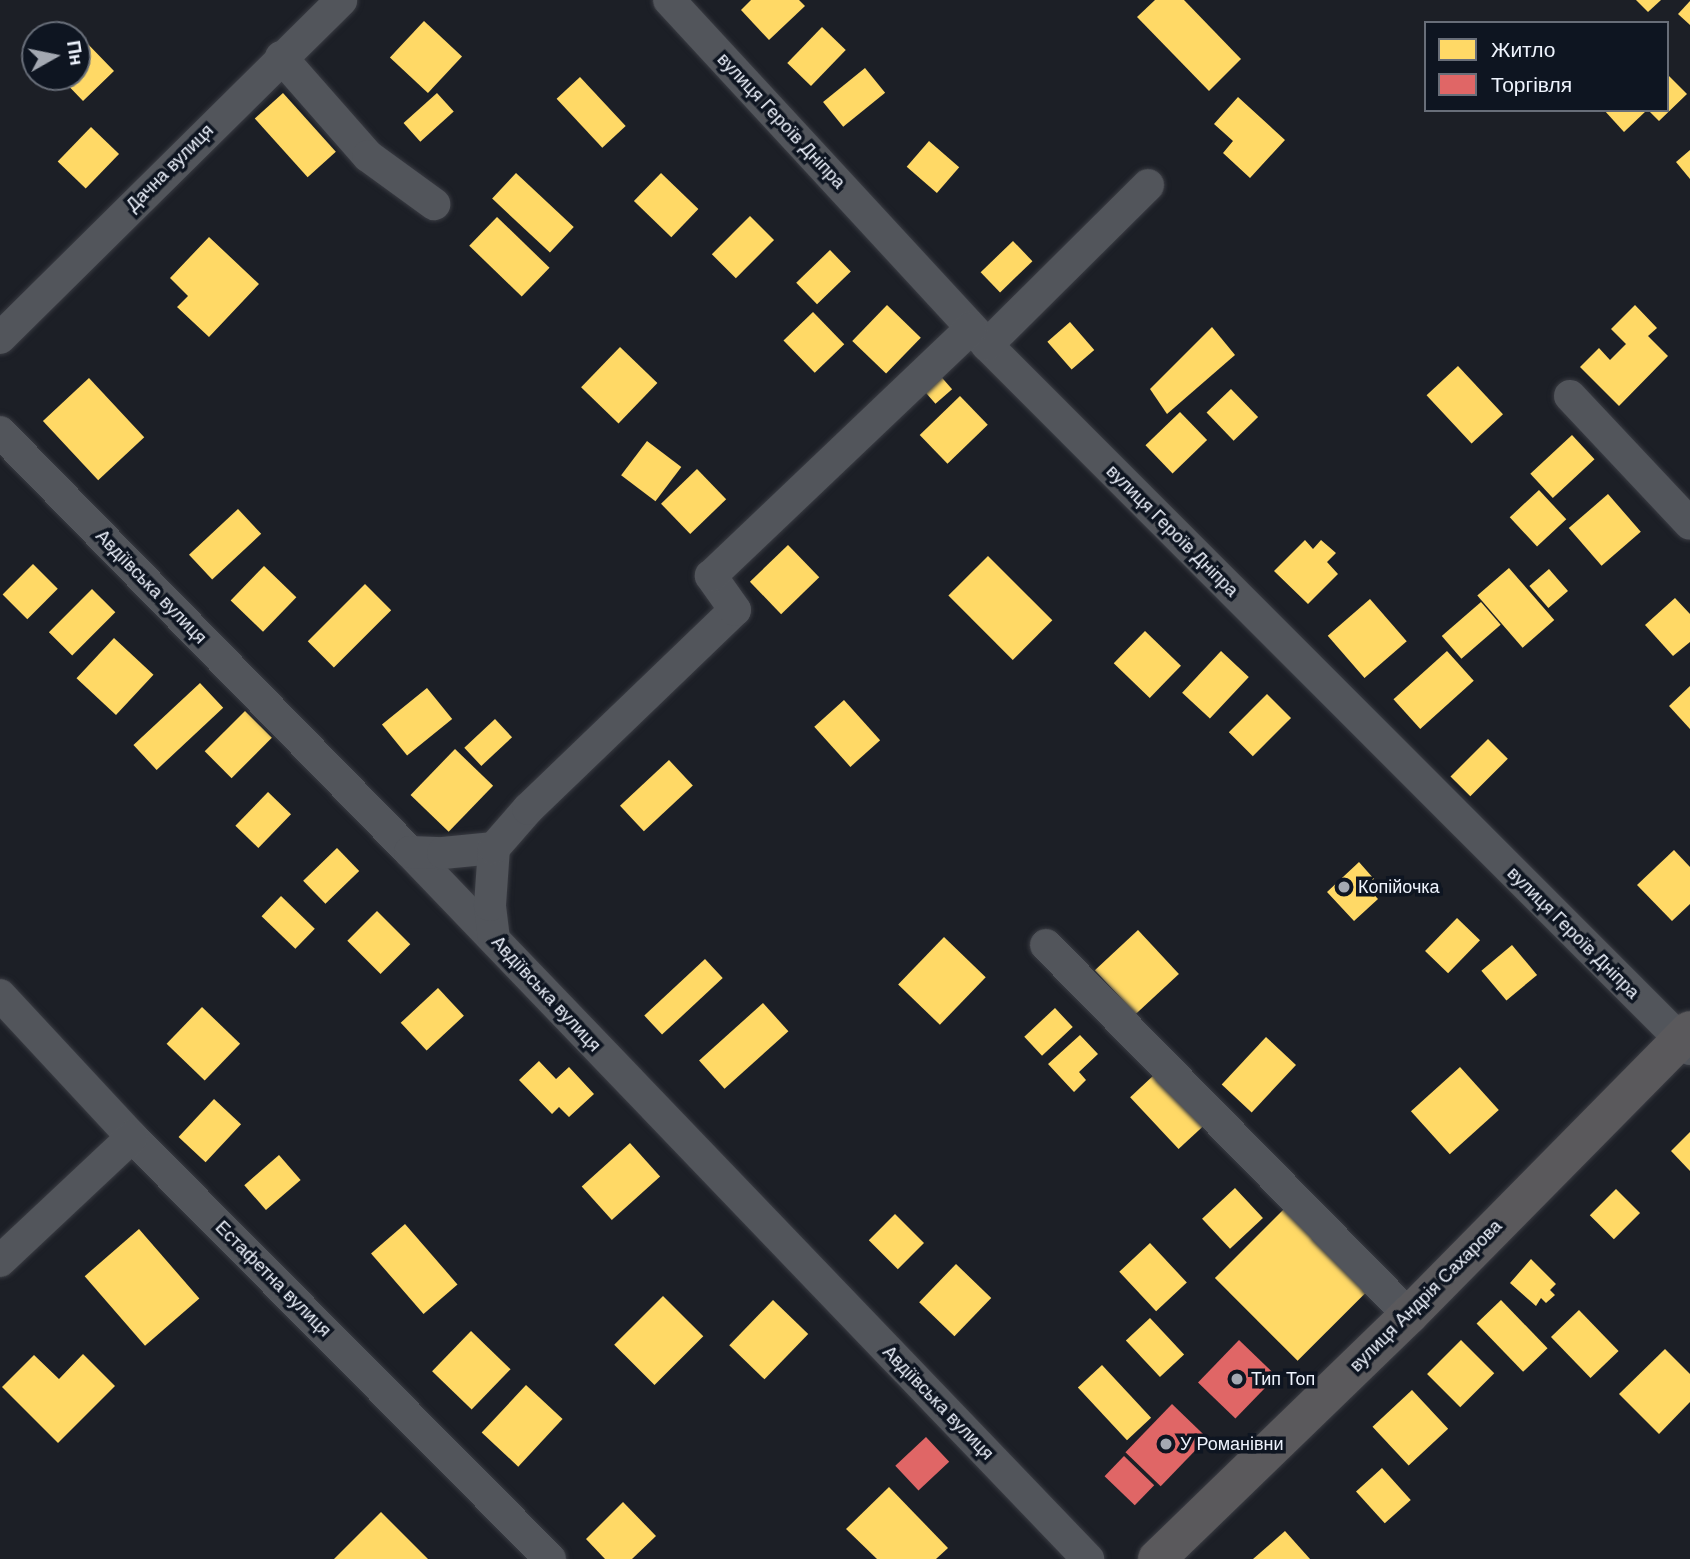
<!DOCTYPE html>
<meta charset="utf-8">
<style>
body{margin:0}
#map{position:relative;width:1690px;height:1559px;overflow:hidden;background:#1c1f26;font-family:Arial,sans-serif}
div>[style]{position:absolute}
[style*='--x']{left:calc(var(--x)*1px);top:calc(var(--y)*1px);width:calc(var(--w)*1px);rotate:calc(var(--a)*1deg)}
.homes>*{inset:0;background:#ffd966;transform-origin:0 0}
.shops>*{inset:0;background:#e06666;transform-origin:0 0}
.roads{filter:drop-shadow(0 0 2px #393b42) drop-shadow(0 0 2px #393b42)}
.minor>*{height:32px;margin:-16px;padding:0 16px;transform-origin:16px;border-radius:16px;background:#52555b}
.major>*{height:38px;margin:-19px;padding:0 19px;transform-origin:19px;border-radius:19px;background:#5a595c}
.dots>*{width:19px;height:19px;translate:-50% -50%;box-sizing:border-box;border:4px solid #0e1521;border-radius:50%}
span{translate:-50% -50%;white-space:nowrap;text-align:center;line-height:1.15;-webkit-text-stroke:7px #0e1521;paint-order:stroke}
.street-label{font-size:18px;color:#eef3fd}
.poi-label{font-size:18px;color:#eef3fd}
.left{translate:0 -50%;text-align:left}
.legend{position:absolute;left:1424px;top:21px;width:245px;height:91px;box-sizing:border-box;background:#0e1521;border:2px solid #686e79;margin:0;padding:9px 12px;list-style:none;font-size:21px;color:#eef3fd}
.legend li{display:flex;align-items:center;gap:14px;height:35px}
.legend b{width:35px;border:2px solid #686e79}
.north{position:absolute;left:21px;top:21px;width:70px;height:70px;box-sizing:border-box;background:#0e1521;border:2px solid #686e79;border-radius:50%;rotate:81deg;font-size:19px;font-weight:700;line-height:28px;text-align:center;color:#eef3fd}
.north::after{content:'';display:block;margin:auto;width:24px;height:32px;background:#a4a9b2;clip-path:polygon(50% 0,100% 100%,50% 72%,0 100%)}
</style>
<div id="map">
<div class="homes">
<div style="clip-path:polygon(751px 0,799px 0,805px 6px,769px 40px,741px 10px)"></div>
<div style="clip-path:polygon(1155px 0,1184px 0,1241px 59px,1209px 91px,1137px 17px)"></div>
<div style="clip-path:polygon(1636px 0,1661px 0,1648px 12px)"></div>
<div style="clip-path:polygon(1690px 1px,1690px 25px,1678px 14px)"></div>
<div style="left:424px;top:21px;width:52px;height:50px;rotate:43deg"></div>
<div style="left:822px;top:27px;width:33px;height:50px;rotate:44deg"></div>
<div style="clip-path:polygon(84px 40px,114px 71px,83px 101px,60px 77px,77px 77px,77px 47px)"></div>
<div style="left:865px;top:68px;width:32px;height:54px;rotate:51deg"></div>
<div style="clip-path:polygon(1667px 74px,1687px 94px,1659px 121px,1648px 110px,1667px 110px)"></div>
<div style="left:580px;top:77px;width:67px;height:32px;rotate:47deg"></div>
<div style="left:283px;top:93px;width:79px;height:38px;rotate:48deg"></div>
<div style="left:437px;top:93px;width:25px;height:45px;rotate:48deg"></div>
<div style="clip-path:polygon(1238px 97px,1285px 140px,1250px 178px,1223px 153px,1233px 141px,1214px 124px)"></div>
<div style="clip-path:polygon(1604px 110px,1647px 110px,1624px 132px)"></div>
<div style="left:91px;top:127px;width:39px;height:48px;rotate:44deg"></div>
<div style="left:929px;top:141px;width:40px;height:34px;rotate:41deg"></div>
<div style="clip-path:polygon(1690px 150px,1690px 179px,1676px 162px)"></div>
<div style="left:516px;top:173px;width:79px;height:35px;rotate:43deg"></div>
<div style="left:661px;top:173px;width:52px;height:39px;rotate:44deg"></div>
<div style="left:750px;top:216px;width:34px;height:54px;rotate:45deg"></div>
<div style="left:497px;top:217px;width:73px;height:40px;rotate:44deg"></div>
<div style="clip-path:polygon(209px 237px,259px 284px,209px 337px,177px 307px,188px 296px,170px 278px)"></div>
<div style="left:1013px;top:241px;width:28px;height:45px;rotate:46deg"></div>
<div style="left:830px;top:250px;width:30px;height:47px;rotate:46deg"></div>
<div style="left:887px;top:305px;width:47px;height:50px;rotate:44deg"></div>
<div style="clip-path:polygon(1635px 305px,1657px 328px,1648px 336px,1668px 356px,1619px 406px,1580px 367px,1599px 348px,1610px 360px,1626px 344px,1611px 329px)"></div>
<div style="left:813px;top:312px;width:45px;height:41px;rotate:46deg"></div>
<div style="left:1070px;top:322px;width:37px;height:30px;rotate:49deg"></div>
<div style="clip-path:polygon(1212px 327px,1235px 355px,1167px 414px,1150px 389px)"></div>
<div style="left:620px;top:347px;width:52px;height:56px;rotate:44deg"></div>
<div style="left:1458px;top:366px;width:66px;height:43px;rotate:47deg"></div>
<div style="left:937px;top:372px;width:23px;height:22px;rotate:49deg"></div>
<div style="left:89px;top:378px;width:81px;height:63px;rotate:47deg"></div>
<div style="left:1231px;top:389px;width:39px;height:34px;rotate:46deg"></div>
<div style="left:960px;top:396px;width:40px;height:56px;rotate:46deg"></div>
<div style="left:1180px;top:412px;width:39px;height:48px;rotate:46deg"></div>
<div style="left:1572px;top:435px;width:33px;height:57px;rotate:47deg"></div>
<div style="left:647px;top:441px;width:43px;height:43px;rotate:37deg"></div>
<div style="left:697px;top:469px;width:42px;height:50px;rotate:46deg"></div>
<div style="left:1539px;top:490px;width:40px;height:40px;rotate:47deg"></div>
<div style="left:1608px;top:494px;width:50px;height:52px;rotate:49deg"></div>
<div style="left:238px;top:509px;width:34px;height:67px;rotate:47deg"></div>
<div style="clip-path:polygon(1305px 540px,1313px 549px,1321px 540px,1336px 553px,1327px 562px,1338px 574px,1308px 604px,1274px 571px)"></div>
<div style="left:788px;top:545px;width:45px;height:53px;rotate:46deg"></div>
<div style="left:988px;top:556px;width:91px;height:56px;rotate:45deg"></div>
<div style="left:33px;top:564px;width:35px;height:43px;rotate:45deg"></div>
<div style="left:264px;top:566px;width:45px;height:48px;rotate:44deg"></div>
<div style="left:1509px;top:568px;width:69px;height:42px;rotate:49deg"></div>
<div style="left:1549px;top:569px;width:29px;height:26px;rotate:49deg"></div>
<div style="left:365px;top:584px;width:37px;height:81px;rotate:45deg"></div>
<div style="left:92px;top:589px;width:33px;height:61px;rotate:45deg"></div>
<div style="clip-path:polygon(1675px 598px,1690px 614px,1690px 642px,1673px 656px,1645px 625px)"></div>
<div style="left:1370px;top:599px;width:56px;height:56px;rotate:49deg"></div>
<div style="left:1481px;top:602px;width:30px;height:52px;rotate:49deg"></div>
<div style="left:1145px;top:631px;width:50px;height:45px;rotate:44deg"></div>
<div style="left:114px;top:638px;width:54px;height:55px;rotate:43deg"></div>
<div style="left:1221px;top:651px;width:38px;height:57px;rotate:43deg"></div>
<div style="left:1447px;top:651px;width:40px;height:72px;rotate:48deg"></div>
<div style="left:200px;top:683px;width:34px;height:91px;rotate:47deg"></div>
<div style="clip-path:polygon(1690px 686px,1690px 729px,1669px 706px)"></div>
<div style="left:427px;top:688px;width:40px;height:58px;rotate:51deg"></div>
<div style="left:1267px;top:694px;width:34px;height:54px;rotate:45deg"></div>
<div style="left:844px;top:700px;width:54px;height:40px;rotate:48deg"></div>
<div style="left:245px;top:711px;width:38px;height:57px;rotate:45deg"></div>
<div style="left:495px;top:719px;width:25px;height:42px;rotate:47deg"></div>
<div style="left:1488px;top:739px;width:28px;height:53px;rotate:45deg"></div>
<div style="left:455px;top:749px;width:53px;height:64px;rotate:44deg"></div>
<div style="left:669px;top:760px;width:35px;height:67px;rotate:47deg"></div>
<div style="left:268px;top:792px;width:32px;height:47px;rotate:44deg"></div>
<div style="left:337px;top:848px;width:32px;height:47px;rotate:46deg"></div>
<div style="clip-path:polygon(1674px 850px,1690px 867px,1690px 904px,1672px 921px,1637px 885px)"></div>
<div style="clip-path:polygon(1359px 862px,1374px 879px,1366px 886px,1378px 899px,1354px 921px,1327px 892px)"></div>
<div style="left:281px;top:896px;width:47px;height:28px;rotate:44deg"></div>
<div style="left:377px;top:911px;width:47px;height:42px;rotate:45deg"></div>
<div style="left:1457px;top:918px;width:32px;height:46px;rotate:44deg"></div>
<div style="left:1138px;top:930px;width:60px;height:59px;rotate:47deg"></div>
<div style="left:944px;top:937px;width:58px;height:66px;rotate:44deg"></div>
<div style="left:1512px;top:945px;width:39px;height:40px;rotate:50deg"></div>
<div style="left:705px;top:959px;width:26px;height:83px;rotate:47deg"></div>
<div style="left:438px;top:988px;width:38px;height:51px;rotate:47deg"></div>
<div style="left:763px;top:1003px;width:38px;height:86px;rotate:48deg"></div>
<div style="left:202px;top:1007px;width:53px;height:51px;rotate:44deg"></div>
<div style="left:1055px;top:1008px;width:26px;height:42px;rotate:47deg"></div>
<div style="clip-path:polygon(1080px 1035px,1098px 1054px,1079px 1072px,1086px 1080px,1074px 1092px,1048px 1064px)"></div>
<div style="left:1266px;top:1037px;width:41px;height:65px;rotate:43deg"></div>
<div style="clip-path:polygon(539px 1061px,556px 1079px,569px 1067px,594px 1094px,569px 1117px,559px 1107px,552px 1114px,519px 1080px)"></div>
<div style="left:1460px;top:1067px;width:58px;height:66px;rotate:48deg"></div>
<div style="left:1155px;top:1074px;width:71px;height:34px;rotate:47deg"></div>
<div style="left:214px;top:1099px;width:37px;height:52px;rotate:43deg"></div>
<div style="clip-path:polygon(1690px 1132px,1690px 1171px,1671px 1151px)"></div>
<div style="left:630px;top:1143px;width:45px;height:65px;rotate:48deg"></div>
<div style="left:279px;top:1155px;width:33px;height:46px;rotate:49deg"></div>
<div style="left:1235px;top:1188px;width:41px;height:45px;rotate:47deg"></div>
<div style="left:1616px;top:1189px;width:34px;height:37px;rotate:45deg"></div>
<div style="left:1287px;top:1206px;width:117px;height:102px;rotate:45deg"></div>
<div style="left:895px;top:1214px;width:41px;height:37px;rotate:45deg"></div>
<div style="left:405px;top:1224px;width:80px;height:45px;rotate:49deg"></div>
<div style="left:139px;top:1229px;width:92px;height:72px;rotate:49deg"></div>
<div style="left:1150px;top:1243px;width:54px;height:42px;rotate:47deg"></div>
<div style="clip-path:polygon(1531px 1259px,1556px 1284px,1550px 1290px,1555px 1295px,1546px 1303px,1541px 1298px,1536px 1306px,1510px 1283px)"></div>
<div style="left:956px;top:1264px;width:49px;height:53px;rotate:44deg"></div>
<div style="left:663px;top:1296px;width:57px;height:69px;rotate:45deg"></div>
<div style="left:773px;top:1300px;width:49px;height:63px;rotate:44deg"></div>
<div style="left:1501px;top:1300px;width:67px;height:34px;rotate:46deg"></div>
<div style="left:1579px;top:1310px;width:57px;height:39px;rotate:46deg"></div>
<div style="left:1150px;top:1318px;width:50px;height:33px;rotate:47deg"></div>
<div style="left:471px;top:1331px;width:55px;height:56px;rotate:44deg"></div>
<div style="left:1461px;top:1340px;width:47px;height:48px;rotate:45deg"></div>
<div style="clip-path:polygon(1665px 1349px,1690px 1374px,1690px 1402px,1659px 1434px,1619px 1394px)"></div>
<div style="clip-path:polygon(83px 1354px,115px 1386px,58px 1443px,2px 1387px,34px 1355px,59px 1379px)"></div>
<div style="left:1102px;top:1365px;width:72px;height:33px;rotate:47deg"></div>
<div style="left:526px;top:1385px;width:50px;height:65px;rotate:43deg"></div>
<div style="left:1412px;top:1390px;width:53px;height:54px;rotate:47deg"></div>
<div style="left:1382px;top:1468px;width:43px;height:35px;rotate:48deg"></div>
<div style="clip-path:polygon(889px 1487px,948px 1548px,936px 1559px,877px 1559px,846px 1529px)"></div>
<div style="clip-path:polygon(623px 1502px,656px 1536px,632px 1559px,605px 1559px,586px 1539px)"></div>
<div style="clip-path:polygon(381px 1512px,428px 1559px,334px 1559px)"></div>
<div style="clip-path:polygon(1285px 1531px,1310px 1559px,1253px 1559px)"></div>
</div>
<div class="shops">
<div style="left:1239px;top:1340px;width:52px;height:59px;rotate:44deg"></div>
<div style="left:1172px;top:1404px;width:49px;height:67px;rotate:44deg"></div>
<div style="left:926px;top:1437px;width:34px;height:42px;rotate:47deg"></div>
<div style="left:1124px;top:1456px;width:42px;height:28px;rotate:44deg"></div>
</div>
<div class="roads">
<div class="minor">
<div style="--x:669;--y:0;--w:469;--a:47.3"></div>
<div style="--x:987;--y:345;--w:995;--a:45.04"></div>
<div style="--x:281;--y:57;--w:132;--a:48.7"></div>
<div style="--x:368;--y:156;--w:82;--a:36"></div>
<div style="--x:0;--y:338;--w:480;--a:-44.7"></div>
<div style="--x:987;--y:345;--w:227;--a:-44.8"></div>
<div style="--x:1570;--y:396;--w:175;--a:46.8"></div>
<div style="--x:0;--y:432;--w:587;--a:45.69"></div>
<div style="--x:410;--y:852;--w:980;--a:46.2"></div>
<div style="--x:410;--y:852;--w:33;--a:2"></div>
<div style="--x:443;--y:853;--w:51;--a:-5.6"></div>
<div style="--x:494;--y:939;--w:34;--a:-97"></div>
<div style="--x:490;--y:905;--w:57;--a:-86"></div>
<div style="--x:494;--y:848;--w:52;--a:-48.9"></div>
<div style="--x:528;--y:809;--w:287;--a:-43.9"></div>
<div style="--x:735;--y:610;--w:42;--a:-125.2"></div>
<div style="--x:711;--y:576;--w:359;--a:-43.6"></div>
<div style="--x:1046;--y:945;--w:518;--a:45.55"></div>
<div style="--x:0;--y:995;--w:194;--a:47.1"></div>
<div style="--x:132;--y:1137;--w:594;--a:45.27"></div>
<div style="--x:0;--y:1261;--w:181;--a:-43.2"></div>
</div>
<div class="major">
<div style="--x:1157;--y:1559;--w:351;--a:-44.1"></div>
<div style="--x:1409;--y:1315;--w:400;--a:-45.4"></div>
</div>
</div>
<div class="dots">
<div style="left:1344px;top:887px;background:#a4a9b2"></div>
<div style="left:1237px;top:1379px;background:#a4a9b2"></div>
<div style="left:1166px;top:1444px;background:#a4a9b2"></div>
</div>
<div class="street-label">
<span style="left:781px;top:121px;rotate:47deg">вулиця Героїв Дніпра</span>
<span style="left:170px;top:168px;rotate:-45deg">Дачна вулиця</span>
<span style="left:1172px;top:531px;rotate:45deg">вулиця Героїв Дніпра</span>
<span style="left:151px;top:587px;rotate:46deg">Авдіївська вулиця</span>
<span style="left:1573px;top:933px;rotate:45deg">вулиця Героїв Дніпра</span>
<span style="left:546px;top:994px;rotate:47deg">Авдіївська вулиця</span>
<span style="left:273px;top:1279px;rotate:45deg">Естафетна вулиця</span>
<span style="left:1426px;top:1296px;rotate:-45deg">вулиця Андрія Сахарова</span>
<span style="left:938px;top:1403px;rotate:46deg">Авдіївська вулиця</span>
</div>
<div class="poi-label">
<span class="left" style="left:1358px;top:887px">Копійочка</span>
<span class="left" style="left:1251px;top:1379px">Тип Топ</span>
<span class="left" style="left:1180px;top:1444px">У Романівни</span>
</div>
<ul class="legend">
<li><b style="height:19px;background:#ffd966"></b>Житло</li>
<li><b style="height:19px;background:#e06666"></b>Торгівля</li>
</ul>
<div class="north">Пн</div>
</div>
